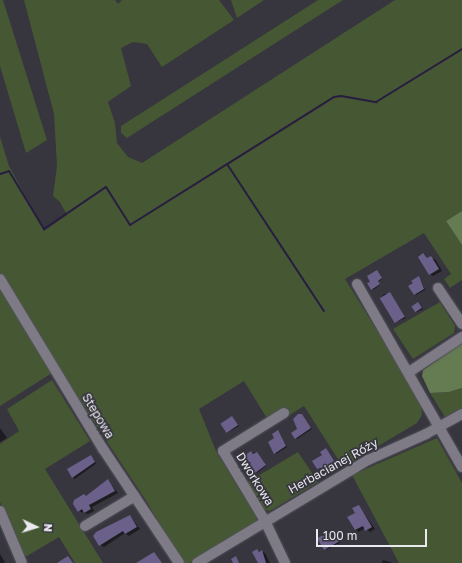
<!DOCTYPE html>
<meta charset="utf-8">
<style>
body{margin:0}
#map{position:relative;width:462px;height:563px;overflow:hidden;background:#37353e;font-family:"Golos Text",sans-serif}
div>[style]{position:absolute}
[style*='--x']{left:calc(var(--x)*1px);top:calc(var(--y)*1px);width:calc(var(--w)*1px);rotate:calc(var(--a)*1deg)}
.green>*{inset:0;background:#455833}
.forest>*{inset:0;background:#657b52}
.shadow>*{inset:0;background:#0007;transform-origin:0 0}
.stream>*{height:2px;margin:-1px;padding:0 1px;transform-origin:1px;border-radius:1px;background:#281d40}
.building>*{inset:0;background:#6b608a;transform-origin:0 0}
.roads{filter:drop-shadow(0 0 1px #53525a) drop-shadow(0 0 1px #53525a)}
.minor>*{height:10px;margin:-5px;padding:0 5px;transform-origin:5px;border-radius:5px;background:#7e7b86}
span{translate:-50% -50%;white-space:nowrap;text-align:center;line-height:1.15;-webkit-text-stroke:3.5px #37353e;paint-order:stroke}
.street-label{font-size:12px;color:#eae9ef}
.north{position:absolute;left:16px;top:507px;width:40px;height:40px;-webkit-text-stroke:3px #37353e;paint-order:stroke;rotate:94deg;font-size:11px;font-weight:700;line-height:16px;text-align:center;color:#eae9ef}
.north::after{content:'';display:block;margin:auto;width:14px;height:18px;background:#eae9ef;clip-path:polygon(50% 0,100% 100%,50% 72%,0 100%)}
.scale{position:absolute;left:316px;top:529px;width:111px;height:18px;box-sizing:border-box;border:2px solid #eae9ef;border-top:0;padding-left:5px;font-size:12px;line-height:14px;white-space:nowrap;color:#eae9ef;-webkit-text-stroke:3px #37353e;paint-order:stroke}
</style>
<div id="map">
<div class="green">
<div style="clip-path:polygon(0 0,3px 0,47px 140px,26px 153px,0 66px)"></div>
<div style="clip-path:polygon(24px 0,115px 0,118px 4px,122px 0,219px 0,234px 20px,162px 67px,147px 44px,133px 42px,121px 48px,131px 86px,108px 102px,115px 123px,117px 143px,128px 157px,142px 163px,395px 0,462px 0,462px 211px,446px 221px,462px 245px,462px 280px,450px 288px,444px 279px,451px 274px,424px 233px,345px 279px,406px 377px,421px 405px,422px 415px,417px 423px,343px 467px,304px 406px,288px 416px,284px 411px,268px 420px,244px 381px,199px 409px,216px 451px,257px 518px,255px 523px,190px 563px,184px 563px,179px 559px,147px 502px,51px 357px,0 272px,0 137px,9px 166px,44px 231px,67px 215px,60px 202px,53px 196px,57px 166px,54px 114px)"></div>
<div style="clip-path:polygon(231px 0,264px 0,237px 18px)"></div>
<div style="clip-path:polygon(318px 0,343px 0,127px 138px,121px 133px,121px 126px)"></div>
<div style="clip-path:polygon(0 282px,52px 373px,0 406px)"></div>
<div style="clip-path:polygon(440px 302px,455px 326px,454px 333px,413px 359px,393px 329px)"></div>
<div style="clip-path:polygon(52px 380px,90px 441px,45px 469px,103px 563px,75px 563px,59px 537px,27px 556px,22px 555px,0 502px,0 444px,19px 431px,7px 409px)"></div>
<div style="clip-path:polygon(462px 388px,462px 408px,445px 417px,430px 393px,449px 392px)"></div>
<div style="clip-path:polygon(437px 438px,462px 483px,462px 563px,399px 563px,352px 475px)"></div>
<div style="clip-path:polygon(298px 452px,318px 482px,270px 511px,262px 509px,246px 483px)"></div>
</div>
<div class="forest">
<div style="clip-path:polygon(462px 211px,462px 245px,446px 221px)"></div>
<div style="clip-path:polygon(462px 343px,462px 388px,449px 392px,430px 393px,422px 376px,423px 370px)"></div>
</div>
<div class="shadow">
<div style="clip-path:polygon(424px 254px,428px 259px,435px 259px,442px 271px,433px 276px,430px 274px)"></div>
<div style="clip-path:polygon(378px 272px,382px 279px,378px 282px,380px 285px,373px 290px,371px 282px)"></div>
<div style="clip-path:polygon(419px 277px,425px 290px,416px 295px,415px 294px)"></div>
<div style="clip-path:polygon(384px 294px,391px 294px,406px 318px,396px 322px,381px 298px)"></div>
<div style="clip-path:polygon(418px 303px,423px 309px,417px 312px,413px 307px)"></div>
<div style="clip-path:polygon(302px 415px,312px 429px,297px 439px,296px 438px)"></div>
<div style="clip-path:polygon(232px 417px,239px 426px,227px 433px,226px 432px)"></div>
<div style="clip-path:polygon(0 428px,7px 438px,0 442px)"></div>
<div style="clip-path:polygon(278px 432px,287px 447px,276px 454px,275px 438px)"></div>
<div style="clip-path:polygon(326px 449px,336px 464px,319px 469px,318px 468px)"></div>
<div style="clip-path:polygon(251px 452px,258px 454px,266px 466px,257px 473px)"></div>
<div style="left:91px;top:456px;width:9px;height:27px;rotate:54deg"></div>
<div style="clip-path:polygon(108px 481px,118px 493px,92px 507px,94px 511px,88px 514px,78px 511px,87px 496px)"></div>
<div style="clip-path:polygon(359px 506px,375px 529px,370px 532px,365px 528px,359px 532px,356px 530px,348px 518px,356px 513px)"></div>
<div style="clip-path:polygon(130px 516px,140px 529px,129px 536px,125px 533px,104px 547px,100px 545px)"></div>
<div style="clip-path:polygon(328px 534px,331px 539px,338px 537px,341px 542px,326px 550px)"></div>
<div style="clip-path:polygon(261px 551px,265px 553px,270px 563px,259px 563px,254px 552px)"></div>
<div style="clip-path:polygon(0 554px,5px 562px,4px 563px,0 563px)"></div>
<div style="clip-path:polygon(383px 560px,393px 563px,394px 563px,382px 563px)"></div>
</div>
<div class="stream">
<div style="--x:227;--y:164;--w:176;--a:56.6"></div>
<div style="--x:0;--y:174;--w:9;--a:-18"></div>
<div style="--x:9;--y:171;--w:68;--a:58.9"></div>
<div style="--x:44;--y:229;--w:75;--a:-34.1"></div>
<div style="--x:106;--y:187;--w:45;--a:57.7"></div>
<div style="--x:130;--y:225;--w:241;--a:-32.1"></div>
<div style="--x:334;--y:97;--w:7;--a:-8"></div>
<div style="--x:341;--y:96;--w:36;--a:10"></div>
<div style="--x:376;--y:102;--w:101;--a:-31.6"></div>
</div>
<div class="building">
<div style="clip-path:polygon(423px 253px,427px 258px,431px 256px,439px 269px,429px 275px,418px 257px)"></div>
<div style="clip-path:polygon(377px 270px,382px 278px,378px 281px,380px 284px,371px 290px,367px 283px,370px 282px,367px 276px)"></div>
<div style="clip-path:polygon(419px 276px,424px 289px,414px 295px,408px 286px,413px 283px,411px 281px)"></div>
<div style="left:390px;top:292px;width:29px;height:12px;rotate:59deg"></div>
<div style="left:418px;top:302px;width:7px;height:8px;rotate:56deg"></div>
<div style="clip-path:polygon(298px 414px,302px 414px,311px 428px,295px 439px,291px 433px,297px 429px,293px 419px)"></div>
<div style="left:232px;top:416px;width:11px;height:14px;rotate:56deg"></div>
<div style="clip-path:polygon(278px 430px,286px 446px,274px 454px,268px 442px,274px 438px,272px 434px)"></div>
<div style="clip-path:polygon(326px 448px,336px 464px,317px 469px,312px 461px,322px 455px,320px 452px)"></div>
<div style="clip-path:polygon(251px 451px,253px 454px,257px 452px,266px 465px,255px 473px,244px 456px)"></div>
<div style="clip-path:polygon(91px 455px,95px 462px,72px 478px,67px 469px)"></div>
<div style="clip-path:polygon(108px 479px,115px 491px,89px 505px,91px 509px,84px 513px,82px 509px,78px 512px,73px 504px,74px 500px,84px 494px,86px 496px)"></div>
<div style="clip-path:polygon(359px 505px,372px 527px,365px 531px,363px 526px,355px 530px,347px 517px,355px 513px,352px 508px)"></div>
<div style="clip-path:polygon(130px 515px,137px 527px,125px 534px,123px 531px,99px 546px,93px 536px,96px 532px)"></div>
<div style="clip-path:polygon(328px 533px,331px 538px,337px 535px,340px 541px,324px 550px,317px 538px)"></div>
<div style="clip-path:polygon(257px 549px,259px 552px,262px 550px,266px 563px,258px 563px,252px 552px)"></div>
<div style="clip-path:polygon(154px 552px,162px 563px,136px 563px)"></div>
<div style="clip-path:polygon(68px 556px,73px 563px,57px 563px)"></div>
<div style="clip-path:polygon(236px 556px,239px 563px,233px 563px,231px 559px)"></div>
</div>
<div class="roads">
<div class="minor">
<div style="--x:0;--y:279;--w:199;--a:58.8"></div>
<div style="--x:103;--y:449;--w:137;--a:56.3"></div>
<div style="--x:357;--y:284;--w:211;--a:60.2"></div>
<div style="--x:438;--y:288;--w:43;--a:56.3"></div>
<div style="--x:409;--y:372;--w:64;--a:-33.4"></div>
<div style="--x:284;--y:413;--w:72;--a:148.1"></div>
<div style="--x:223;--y:451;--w:82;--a:59"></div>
<div style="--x:265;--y:521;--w:47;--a:64.5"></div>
<div style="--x:0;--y:511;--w:56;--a:67.1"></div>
<div style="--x:85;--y:526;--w:58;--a:-31"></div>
<div style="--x:197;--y:563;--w:200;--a:-31.1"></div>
<div style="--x:368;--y:460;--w:64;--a:-24.1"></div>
<div style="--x:426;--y:434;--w:41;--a:-29.1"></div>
</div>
</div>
<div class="street-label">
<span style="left:98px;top:416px;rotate:59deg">Stepowa</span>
<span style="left:333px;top:466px;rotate:-29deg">Herbacianej Róży</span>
<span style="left:255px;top:479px;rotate:58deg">Dworkowa</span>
</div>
<div class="north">N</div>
<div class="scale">100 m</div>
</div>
